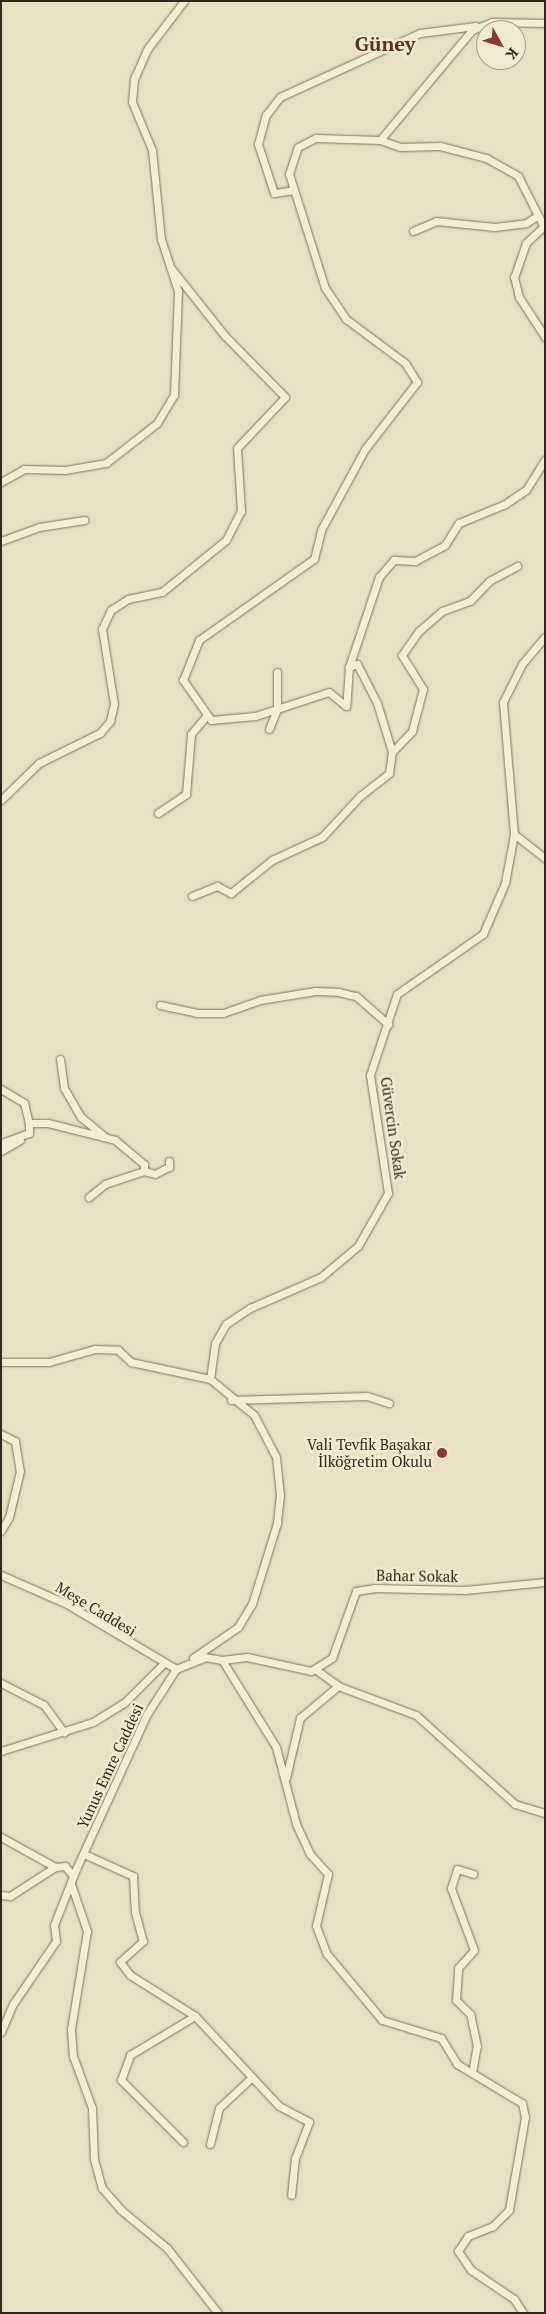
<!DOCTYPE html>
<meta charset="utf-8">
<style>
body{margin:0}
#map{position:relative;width:546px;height:2314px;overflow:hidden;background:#e8e0c2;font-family:"PT Serif",serif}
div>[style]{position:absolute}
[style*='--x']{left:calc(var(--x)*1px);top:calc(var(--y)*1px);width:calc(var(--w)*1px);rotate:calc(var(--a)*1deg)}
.roads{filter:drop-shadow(0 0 1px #7f725b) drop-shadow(0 0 1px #7f725b)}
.street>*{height:7px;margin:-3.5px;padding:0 3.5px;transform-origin:3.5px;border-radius:3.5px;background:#f4edd4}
.dots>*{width:14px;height:14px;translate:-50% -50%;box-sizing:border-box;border:2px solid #f0ead0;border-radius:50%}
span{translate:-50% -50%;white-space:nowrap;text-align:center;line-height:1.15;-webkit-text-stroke:5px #f0ead0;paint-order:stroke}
.street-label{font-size:15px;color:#31291e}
.poi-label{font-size:15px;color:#31291e}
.right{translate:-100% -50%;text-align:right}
.district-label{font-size:20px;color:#583322;font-weight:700}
.frame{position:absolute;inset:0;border:2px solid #31291e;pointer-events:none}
.north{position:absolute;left:476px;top:20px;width:50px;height:50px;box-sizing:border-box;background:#f0ead0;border:1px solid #a49d89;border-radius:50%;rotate:129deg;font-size:14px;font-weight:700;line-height:20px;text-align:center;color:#31291e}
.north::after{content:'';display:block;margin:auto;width:18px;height:22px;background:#873a32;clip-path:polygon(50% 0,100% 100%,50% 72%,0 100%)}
</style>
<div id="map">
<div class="roads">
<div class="street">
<div style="--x:545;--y:23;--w:53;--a:-178.9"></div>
<div style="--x:492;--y:22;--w:22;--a:158"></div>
<div style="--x:472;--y:30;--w:143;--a:129.9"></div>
<div style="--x:380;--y:140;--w:21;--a:19"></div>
<div style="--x:400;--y:147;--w:40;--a:-1.4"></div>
<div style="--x:440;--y:146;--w:48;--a:14.6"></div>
<div style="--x:486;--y:158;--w:37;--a:29"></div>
<div style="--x:518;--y:176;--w:59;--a:63"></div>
<div style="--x:294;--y:190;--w:20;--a:171"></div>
<div style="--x:274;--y:193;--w:52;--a:-108.1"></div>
<div style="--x:258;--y:144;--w:30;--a:-75"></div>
<div style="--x:266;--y:115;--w:23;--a:-52"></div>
<div style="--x:280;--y:97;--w:154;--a:-24.6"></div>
<div style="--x:420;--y:33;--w:56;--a:-7.1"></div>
<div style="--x:543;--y:227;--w:23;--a:137"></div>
<div style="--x:526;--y:243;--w:36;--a:109"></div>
<div style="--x:514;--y:277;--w:21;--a:76"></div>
<div style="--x:519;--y:297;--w:48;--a:57"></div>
<div style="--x:413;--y:231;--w:25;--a:-23"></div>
<div style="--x:436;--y:221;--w:59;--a:5.8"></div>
<div style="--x:495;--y:227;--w:31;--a:-7"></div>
<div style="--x:526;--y:223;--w:13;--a:-32"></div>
<div style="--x:1;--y:482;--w:26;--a:-29"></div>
<div style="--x:24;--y:469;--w:41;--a:1.4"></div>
<div style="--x:65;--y:470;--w:42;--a:-9.7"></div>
<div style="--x:106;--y:463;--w:65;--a:-38.1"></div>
<div style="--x:157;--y:423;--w:33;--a:-59"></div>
<div style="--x:174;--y:395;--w:104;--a:-87.8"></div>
<div style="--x:178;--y:291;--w:55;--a:-108.1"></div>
<div style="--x:161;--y:239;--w:89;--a:-95.8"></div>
<div style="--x:152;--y:150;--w:52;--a:-112.6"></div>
<div style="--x:132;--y:102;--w:23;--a:-85"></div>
<div style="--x:134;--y:79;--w:34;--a:-66"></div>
<div style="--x:148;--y:48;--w:59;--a:-52.5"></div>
<div style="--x:1;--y:541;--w:40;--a:-20.2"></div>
<div style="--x:39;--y:527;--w:46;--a:-8.8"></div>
<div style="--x:349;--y:667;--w:95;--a:-71.6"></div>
<div style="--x:379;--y:577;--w:23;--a:-49"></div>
<div style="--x:394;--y:560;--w:21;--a:3"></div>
<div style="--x:415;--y:561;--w:34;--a:-28"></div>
<div style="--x:445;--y:545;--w:26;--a:-58"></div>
<div style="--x:459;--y:523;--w:50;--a:-22.4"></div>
<div style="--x:505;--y:504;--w:25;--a:-34"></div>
<div style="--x:526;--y:490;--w:36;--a:-58"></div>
<div style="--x:269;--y:729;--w:22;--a:-68"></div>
<div style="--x:277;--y:709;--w:37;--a:-90"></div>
<div style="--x:392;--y:752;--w:29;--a:-46"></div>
<div style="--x:412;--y:731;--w:43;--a:-75.3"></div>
<div style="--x:423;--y:689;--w:40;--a:-122"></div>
<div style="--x:402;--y:655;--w:29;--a:-55"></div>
<div style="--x:419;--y:631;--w:30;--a:-41"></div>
<div style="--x:442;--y:611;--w:30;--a:-20"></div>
<div style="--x:470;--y:601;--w:28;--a:-46"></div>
<div style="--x:489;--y:581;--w:32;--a:-28"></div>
<div style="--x:1;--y:800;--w:53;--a:-44.2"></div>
<div style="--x:39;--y:763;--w:68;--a:-26.2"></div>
<div style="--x:100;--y:733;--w:16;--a:-50"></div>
<div style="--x:110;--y:721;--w:17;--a:-77"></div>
<div style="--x:114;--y:704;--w:76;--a:-99.1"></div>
<div style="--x:102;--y:629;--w:21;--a:-65"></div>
<div style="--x:111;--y:610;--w:20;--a:-33"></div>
<div style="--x:128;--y:599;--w:35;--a:-12"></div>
<div style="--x:162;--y:592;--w:82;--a:-39.1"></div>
<div style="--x:226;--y:540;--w:33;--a:-63"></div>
<div style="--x:241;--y:511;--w:63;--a:-93.6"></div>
<div style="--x:237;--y:448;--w:70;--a:-46.7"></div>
<div style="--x:285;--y:397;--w:86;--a:-134.5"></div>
<div style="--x:225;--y:336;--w:87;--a:-128.5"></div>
<div style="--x:158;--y:813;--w:34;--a:-34"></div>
<div style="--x:186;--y:794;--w:60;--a:-85.2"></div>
<div style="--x:191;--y:734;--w:23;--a:-50"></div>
<div style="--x:514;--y:834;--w:39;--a:38"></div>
<div style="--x:192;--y:896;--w:27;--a:-22"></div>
<div style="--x:217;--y:886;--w:16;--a:27"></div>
<div style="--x:231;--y:893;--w:53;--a:-38.8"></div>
<div style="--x:272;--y:860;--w:55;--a:-24.7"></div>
<div style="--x:322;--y:837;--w:56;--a:-47.2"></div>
<div style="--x:360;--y:796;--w:37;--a:-38"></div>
<div style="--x:389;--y:773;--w:21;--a:-82"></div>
<div style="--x:392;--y:752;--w:51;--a:-107"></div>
<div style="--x:377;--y:703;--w:44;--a:-117.1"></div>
<div style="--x:357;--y:664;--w:9;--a:159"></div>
<div style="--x:349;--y:667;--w:39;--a:94"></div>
<div style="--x:346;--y:706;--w:22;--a:-141"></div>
<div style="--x:329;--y:692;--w:78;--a:162"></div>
<div style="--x:255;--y:716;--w:44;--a:174.8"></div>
<div style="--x:211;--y:720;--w:49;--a:-125"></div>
<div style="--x:183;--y:680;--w:43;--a:-68.2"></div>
<div style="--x:199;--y:640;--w:141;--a:-35.2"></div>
<div style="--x:314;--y:559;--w:30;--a:-76"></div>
<div style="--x:321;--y:530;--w:92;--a:-61.5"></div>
<div style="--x:365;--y:449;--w:85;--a:-52.2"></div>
<div style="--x:417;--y:382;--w:22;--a:-122"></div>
<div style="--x:405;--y:363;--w:74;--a:-143.3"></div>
<div style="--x:346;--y:319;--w:37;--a:-124"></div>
<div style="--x:325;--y:288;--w:120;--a:-107.5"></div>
<div style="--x:289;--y:174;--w:28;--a:-72"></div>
<div style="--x:298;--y:147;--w:20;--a:-27"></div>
<div style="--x:316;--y:138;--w:64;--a:1.8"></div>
<div style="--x:160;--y:1005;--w:38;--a:12"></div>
<div style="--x:197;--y:1013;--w:26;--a:0"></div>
<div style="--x:223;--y:1013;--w:39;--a:-19"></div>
<div style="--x:260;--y:1000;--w:56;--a:-9.3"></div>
<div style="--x:315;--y:991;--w:23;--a:2"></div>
<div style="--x:338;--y:992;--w:18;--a:13"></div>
<div style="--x:356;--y:996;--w:43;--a:41.2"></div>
<div style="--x:60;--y:1059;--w:29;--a:82"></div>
<div style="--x:64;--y:1088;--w:34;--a:60"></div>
<div style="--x:81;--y:1117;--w:30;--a:40"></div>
<div style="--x:1;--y:1089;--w:27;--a:31"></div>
<div style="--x:24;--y:1103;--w:21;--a:76"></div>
<div style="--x:29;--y:1123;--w:10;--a:90"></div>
<div style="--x:29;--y:1133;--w:30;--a:160"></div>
<div style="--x:29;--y:1123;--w:19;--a:0"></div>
<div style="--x:48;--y:1123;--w:69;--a:14.2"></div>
<div style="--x:115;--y:1140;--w:38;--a:40"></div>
<div style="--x:144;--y:1164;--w:7;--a:90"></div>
<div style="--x:144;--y:1171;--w:41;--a:161.6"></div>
<div style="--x:105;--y:1184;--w:21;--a:141"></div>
<div style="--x:1;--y:1151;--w:22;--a:-30"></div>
<div style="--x:144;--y:1171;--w:11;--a:15"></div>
<div style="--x:155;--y:1174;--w:16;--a:-27"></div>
<div style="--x:169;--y:1167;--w:6;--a:-90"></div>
<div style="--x:1;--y:1362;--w:48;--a:0"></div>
<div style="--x:49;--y:1362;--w:48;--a:-15.8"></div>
<div style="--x:95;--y:1349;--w:23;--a:2"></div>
<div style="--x:118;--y:1350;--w:18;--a:43"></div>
<div style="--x:131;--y:1362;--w:81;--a:12.1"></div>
<div style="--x:231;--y:1400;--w:136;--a:-1.7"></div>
<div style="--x:367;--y:1396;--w:23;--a:18"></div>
<div style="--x:1;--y:1434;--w:16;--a:27"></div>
<div style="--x:15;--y:1441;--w:30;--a:81"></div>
<div style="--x:20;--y:1471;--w:47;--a:103.4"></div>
<div style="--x:9;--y:1517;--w:16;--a:120"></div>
<div style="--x:1;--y:1575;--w:72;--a:23.7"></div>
<div style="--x:67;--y:1604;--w:127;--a:30.8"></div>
<div style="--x:193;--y:1658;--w:55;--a:-34.6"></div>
<div style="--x:238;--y:1627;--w:27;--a:-59"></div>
<div style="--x:252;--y:1604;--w:85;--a:-72.8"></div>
<div style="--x:277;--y:1523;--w:28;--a:-84"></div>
<div style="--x:280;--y:1495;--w:38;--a:-96"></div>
<div style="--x:276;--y:1457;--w:47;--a:-117.6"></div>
<div style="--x:254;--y:1415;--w:57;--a:-140.7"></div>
<div style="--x:210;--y:1379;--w:36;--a:-82"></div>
<div style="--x:215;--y:1343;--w:22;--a:-60"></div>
<div style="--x:226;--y:1324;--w:29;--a:-34"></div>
<div style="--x:250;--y:1308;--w:77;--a:-23.6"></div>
<div style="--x:321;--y:1277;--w:48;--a:-40"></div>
<div style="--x:358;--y:1246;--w:61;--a:-60.5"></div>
<div style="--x:388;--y:1193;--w:119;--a:-98.7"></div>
<div style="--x:370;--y:1075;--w:85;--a:-71.6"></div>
<div style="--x:397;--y:994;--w:105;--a:-34.9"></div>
<div style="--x:483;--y:934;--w:56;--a:-66.7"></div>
<div style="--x:505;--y:883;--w:50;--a:-79.6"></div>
<div style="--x:514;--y:834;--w:132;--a:-94.8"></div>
<div style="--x:503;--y:702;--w:42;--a:-63.4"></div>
<div style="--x:522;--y:664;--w:35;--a:-50"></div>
<div style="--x:222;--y:1660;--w:25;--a:-7"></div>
<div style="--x:247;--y:1657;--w:66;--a:12.3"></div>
<div style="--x:311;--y:1671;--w:25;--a:-32"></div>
<div style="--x:332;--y:1658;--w:71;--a:-70.3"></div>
<div style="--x:356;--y:1591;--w:18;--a:-9"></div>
<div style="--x:374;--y:1588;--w:91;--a:1.3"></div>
<div style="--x:465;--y:1590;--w:80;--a:-5.7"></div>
<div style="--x:315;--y:1669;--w:29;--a:36"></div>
<div style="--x:1;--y:1683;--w:48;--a:27.1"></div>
<div style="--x:44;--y:1705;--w:34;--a:54"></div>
<div style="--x:1;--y:1751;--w:96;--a:-17.5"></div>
<div style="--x:93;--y:1722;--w:36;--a:-32"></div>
<div style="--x:124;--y:1703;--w:55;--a:-45"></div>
<div style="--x:286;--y:1778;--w:62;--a:-76.9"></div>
<div style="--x:300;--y:1718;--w:50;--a:-40.1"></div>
<div style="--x:338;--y:1686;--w:83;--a:20.4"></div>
<div style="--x:416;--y:1715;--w:133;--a:42"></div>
<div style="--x:515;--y:1804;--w:31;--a:17"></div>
<div style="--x:1;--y:1837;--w:62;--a:29.1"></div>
<div style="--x:84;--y:1854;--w:54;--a:24.2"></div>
<div style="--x:133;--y:1876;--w:36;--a:87"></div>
<div style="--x:135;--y:1912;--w:30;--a:75"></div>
<div style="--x:143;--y:1941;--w:31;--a:138"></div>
<div style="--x:120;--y:1962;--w:16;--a:52"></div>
<div style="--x:130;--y:1975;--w:77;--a:32.2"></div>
<div style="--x:195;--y:2016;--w:123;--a:47"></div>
<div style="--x:279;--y:2106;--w:34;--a:28"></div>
<div style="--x:309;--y:2122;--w:39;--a:111"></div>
<div style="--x:295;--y:2158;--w:37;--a:96"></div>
<div style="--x:71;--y:1884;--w:50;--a:71.2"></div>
<div style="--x:87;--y:1931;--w:99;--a:99.3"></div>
<div style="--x:71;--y:2029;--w:27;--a:86"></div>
<div style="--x:73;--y:2056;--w:55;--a:69.9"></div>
<div style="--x:92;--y:2108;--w:51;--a:87.8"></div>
<div style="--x:94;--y:2159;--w:30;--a:75"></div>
<div style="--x:102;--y:2188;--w:29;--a:49"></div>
<div style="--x:121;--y:2210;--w:60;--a:39.6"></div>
<div style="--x:167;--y:2248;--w:83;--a:51.9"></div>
<div style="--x:1;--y:1895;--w:9;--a:6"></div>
<div style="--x:10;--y:1896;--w:54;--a:-32.8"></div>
<div style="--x:55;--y:1867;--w:10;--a:-6"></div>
<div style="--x:65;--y:1866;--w:13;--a:51"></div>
<div style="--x:1;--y:2032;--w:30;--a:-67"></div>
<div style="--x:13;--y:2004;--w:76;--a:-55.7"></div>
<div style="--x:56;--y:1941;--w:16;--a:-97"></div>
<div style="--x:54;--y:1925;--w:60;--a:-68.6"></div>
<div style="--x:76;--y:1869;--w:170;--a:-65.4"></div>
<div style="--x:147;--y:1714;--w:54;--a:-57.2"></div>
<div style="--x:176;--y:1669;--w:31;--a:-22"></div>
<div style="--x:205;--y:1657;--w:17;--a:10"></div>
<div style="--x:222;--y:1660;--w:102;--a:58.2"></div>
<div style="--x:276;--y:1747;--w:80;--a:75.4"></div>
<div style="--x:296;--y:1824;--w:33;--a:65"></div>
<div style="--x:310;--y:1854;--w:27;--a:48"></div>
<div style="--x:328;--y:1874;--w:53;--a:103"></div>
<div style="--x:316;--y:1926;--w:30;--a:69"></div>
<div style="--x:327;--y:1954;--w:86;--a:50.2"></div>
<div style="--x:382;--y:2020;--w:62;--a:17"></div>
<div style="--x:441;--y:2038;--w:31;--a:58"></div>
<div style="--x:457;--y:2064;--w:76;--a:31"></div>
<div style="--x:522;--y:2103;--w:14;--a:78"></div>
<div style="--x:525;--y:2117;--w:94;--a:99.8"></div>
<div style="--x:509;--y:2210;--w:23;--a:135"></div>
<div style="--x:493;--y:2226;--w:27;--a:158"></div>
<div style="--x:468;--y:2236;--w:18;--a:124"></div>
<div style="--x:458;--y:2251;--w:23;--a:56"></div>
<div style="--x:471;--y:2270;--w:52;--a:34"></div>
<div style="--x:514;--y:2299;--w:17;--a:57"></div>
<div style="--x:472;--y:2073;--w:27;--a:-80"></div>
<div style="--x:477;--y:2046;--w:33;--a:-102"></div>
<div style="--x:470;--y:2014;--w:20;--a:-135"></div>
<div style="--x:456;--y:2000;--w:32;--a:-86"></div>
<div style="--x:458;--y:1968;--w:24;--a:-48"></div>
<div style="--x:474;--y:1950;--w:66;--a:-110.4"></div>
<div style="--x:451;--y:1888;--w:20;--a:-72"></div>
<div style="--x:457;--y:1869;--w:17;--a:17"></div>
<div style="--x:183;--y:2142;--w:88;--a:-135"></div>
<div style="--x:121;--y:2080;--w:27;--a:-70"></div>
<div style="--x:130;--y:2055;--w:76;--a:-31"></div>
<div style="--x:210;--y:2144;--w:37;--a:-76"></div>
<div style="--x:219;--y:2108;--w:45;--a:-43.2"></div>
</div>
</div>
<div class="dots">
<div style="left:442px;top:1453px;background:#873a32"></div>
</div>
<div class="street-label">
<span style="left:393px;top:1128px;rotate:82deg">Güvercin Sokak</span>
<span style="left:417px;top:1576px;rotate:1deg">Bahar Sokak</span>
<span style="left:96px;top:1609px;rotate:31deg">Meşe Caddesi</span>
<span style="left:110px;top:1766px;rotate:-65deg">Yunus Emre Caddesi</span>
</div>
<div class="poi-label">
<span class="right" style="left:432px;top:1453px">Vali Tevfik Başakar<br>İlköğretim Okulu</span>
</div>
<div class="district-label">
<span style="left:385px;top:43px">Güney</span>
</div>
<div class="frame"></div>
<div class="north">K</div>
</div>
